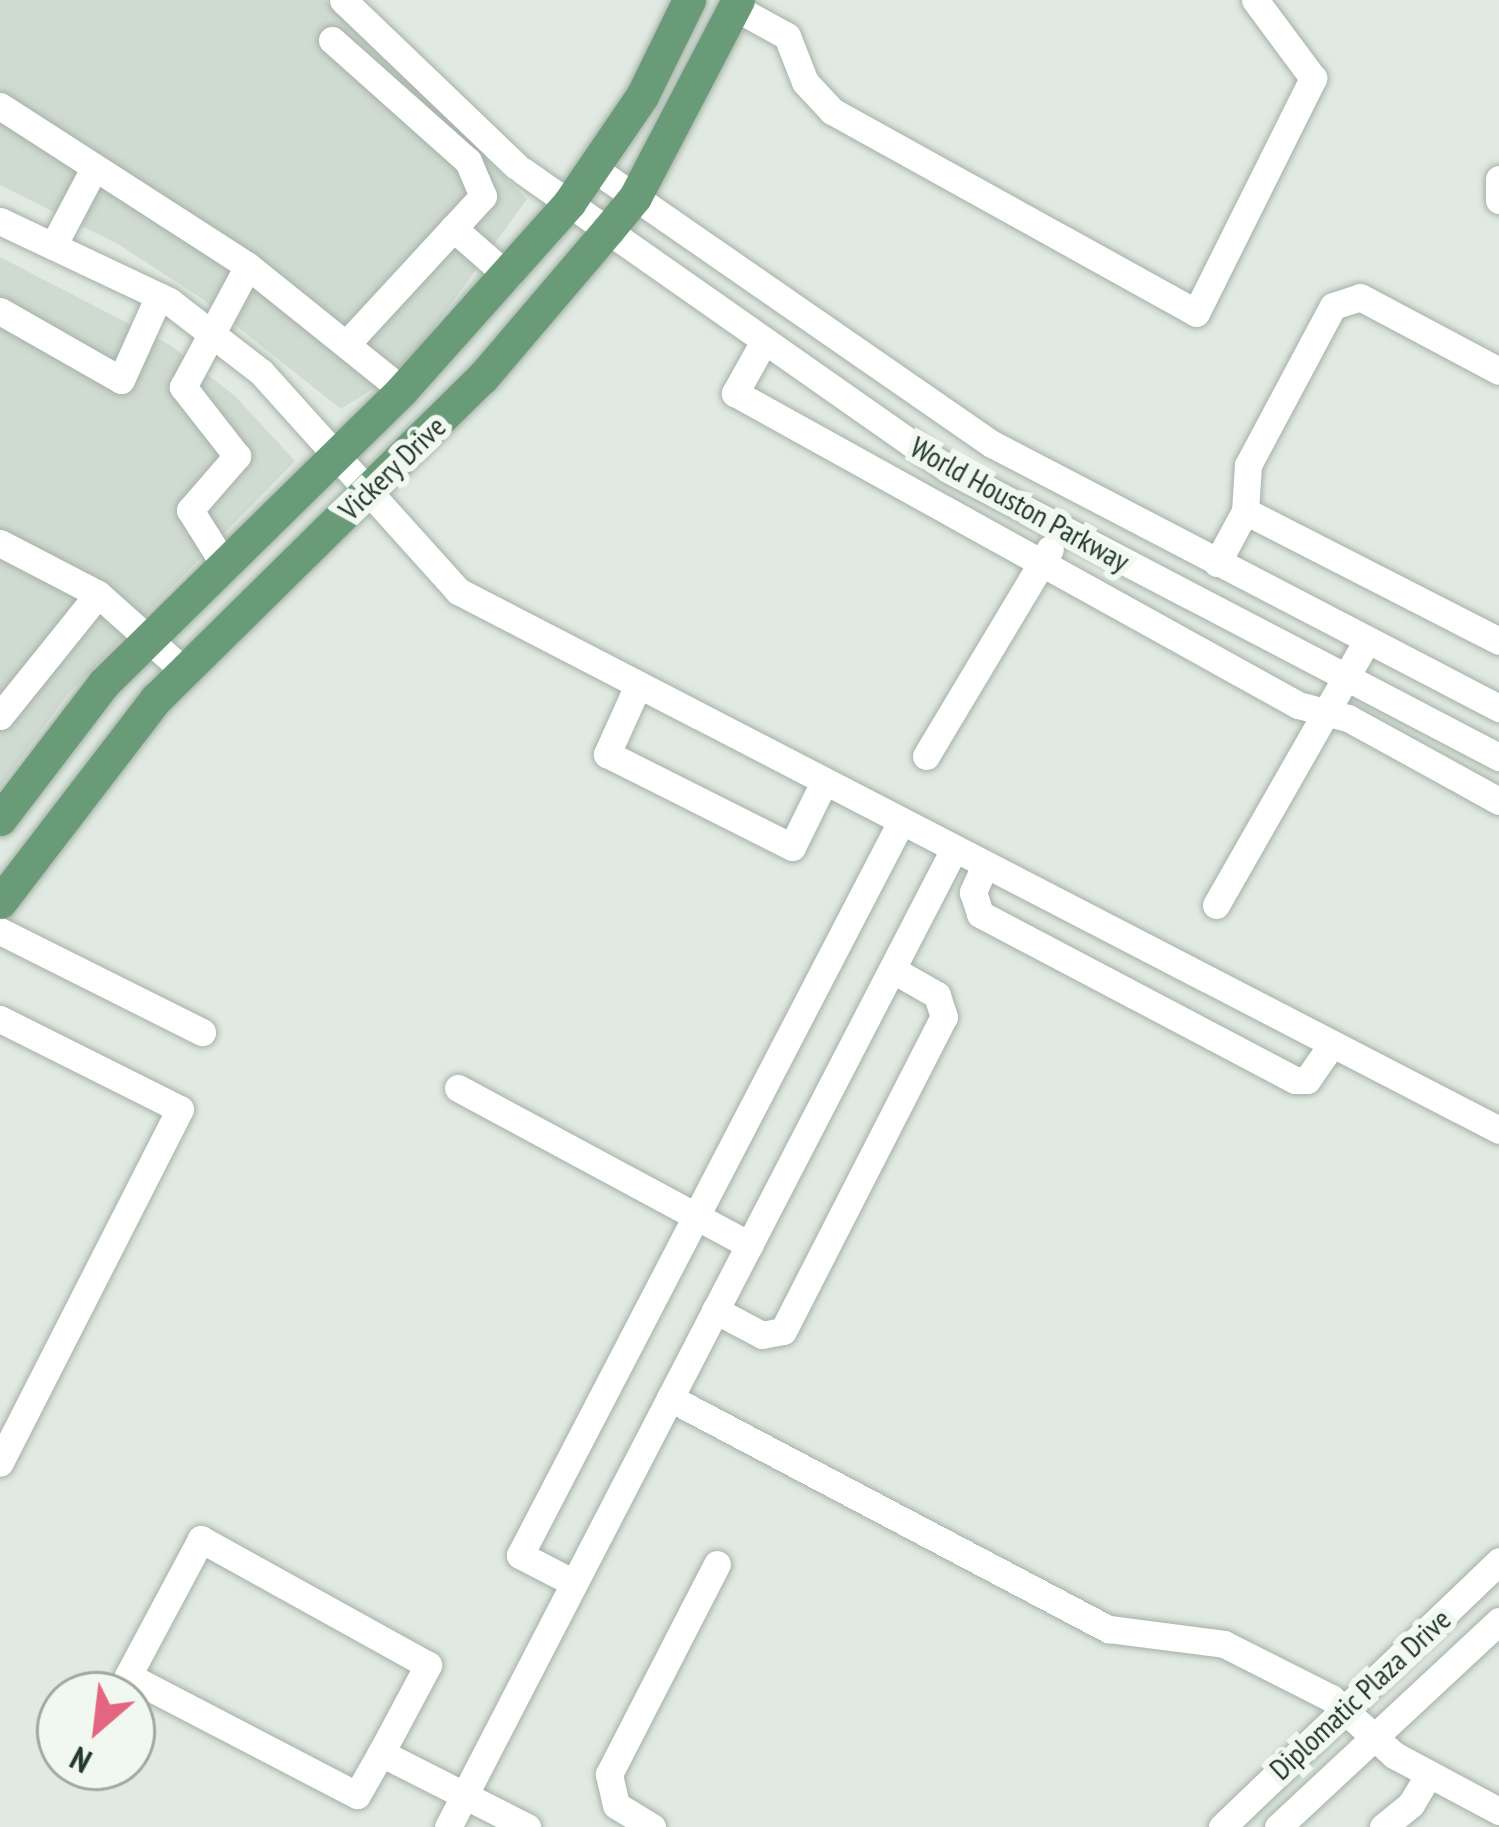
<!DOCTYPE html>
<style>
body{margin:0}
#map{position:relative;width:1499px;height:1827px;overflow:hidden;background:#e1eae2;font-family:"PT Sans Narrow",sans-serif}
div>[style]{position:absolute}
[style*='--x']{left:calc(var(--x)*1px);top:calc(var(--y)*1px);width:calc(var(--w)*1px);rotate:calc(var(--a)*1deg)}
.built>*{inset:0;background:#cfdad0}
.roads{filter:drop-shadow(0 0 3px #a4b1a7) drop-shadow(0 0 3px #a4b1a7)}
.minor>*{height:27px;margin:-13.5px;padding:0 13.5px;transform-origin:13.5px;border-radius:13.5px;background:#fff}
.major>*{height:33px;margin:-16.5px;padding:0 16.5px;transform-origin:16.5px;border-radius:16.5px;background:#6a9b78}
span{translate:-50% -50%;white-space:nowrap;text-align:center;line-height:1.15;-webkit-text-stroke:12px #f1f7f1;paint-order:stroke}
.street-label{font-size:30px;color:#233929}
.north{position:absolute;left:36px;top:1671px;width:120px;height:120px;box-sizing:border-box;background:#f1f7f1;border:3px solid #9faba1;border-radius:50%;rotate:208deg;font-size:33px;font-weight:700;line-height:48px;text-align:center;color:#233929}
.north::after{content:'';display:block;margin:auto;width:42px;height:54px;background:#e4657f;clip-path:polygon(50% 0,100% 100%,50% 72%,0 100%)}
</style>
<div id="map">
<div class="built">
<div style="clip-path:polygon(0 0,325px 0,527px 199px,403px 370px,341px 409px,201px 298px,118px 244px,0 185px)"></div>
<div style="clip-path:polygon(0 257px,170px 345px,235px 396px,295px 461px,67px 695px,0 787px)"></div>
</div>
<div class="roads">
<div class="minor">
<div style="--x:343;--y:0;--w:240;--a:43.8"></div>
<div style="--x:734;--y:7;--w:60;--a:28.7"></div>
<div style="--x:787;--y:36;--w:49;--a:68.6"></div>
<div style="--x:805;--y:82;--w:40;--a:47"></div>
<div style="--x:832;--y:111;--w:416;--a:29"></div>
<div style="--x:1196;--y:313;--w:263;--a:-63.5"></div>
<div style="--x:1313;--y:78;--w:97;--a:-126.6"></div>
<div style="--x:332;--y:40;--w:182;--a:41.7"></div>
<div style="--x:468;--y:161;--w:38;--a:67"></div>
<div style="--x:483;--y:196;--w:197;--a:132.7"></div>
<div style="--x:0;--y:106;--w:295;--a:32.8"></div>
<div style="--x:248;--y:266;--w:198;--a:38.8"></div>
<div style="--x:596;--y:170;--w:482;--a:34.7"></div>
<div style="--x:992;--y:444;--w:572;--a:27.51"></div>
<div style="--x:523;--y:171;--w:519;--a:35.04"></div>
<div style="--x:948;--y:469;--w:622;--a:27.6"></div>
<div style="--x:1499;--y:179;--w:21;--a:90"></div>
<div style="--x:0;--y:221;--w:187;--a:25.3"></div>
<div style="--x:169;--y:301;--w:116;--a:37.7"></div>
<div style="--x:261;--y:372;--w:295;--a:48"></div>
<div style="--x:458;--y:591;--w:1172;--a:27.37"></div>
<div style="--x:453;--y:228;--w:73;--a:41.1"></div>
<div style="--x:53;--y:246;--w:86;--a:-62.2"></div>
<div style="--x:0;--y:311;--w:139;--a:29.7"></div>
<div style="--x:121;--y:380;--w:92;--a:-65.7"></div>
<div style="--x:764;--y:341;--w:60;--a:119.1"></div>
<div style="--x:735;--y:393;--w:644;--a:28.99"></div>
<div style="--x:1298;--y:705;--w:52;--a:14.6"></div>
<div style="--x:1348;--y:718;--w:172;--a:28.8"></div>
<div style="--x:1245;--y:511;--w:285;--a:27.1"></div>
<div style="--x:0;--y:543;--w:110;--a:27.5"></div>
<div style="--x:222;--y:561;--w:60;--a:-122.1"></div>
<div style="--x:190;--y:510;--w:72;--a:-49"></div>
<div style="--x:237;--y:456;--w:88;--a:-128"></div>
<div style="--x:183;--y:387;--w:137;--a:-61.8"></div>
<div style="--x:1217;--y:563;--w:59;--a:-61.7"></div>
<div style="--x:1245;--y:511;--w:46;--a:-86.3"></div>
<div style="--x:1248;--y:465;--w:180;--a:-61.9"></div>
<div style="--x:1333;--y:306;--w:28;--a:-18"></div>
<div style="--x:1360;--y:297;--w:157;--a:28"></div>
<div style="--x:638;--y:685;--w:76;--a:114.2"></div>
<div style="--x:607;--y:754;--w:207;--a:26.7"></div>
<div style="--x:792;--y:847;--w:72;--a:-63.8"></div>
<div style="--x:0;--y:716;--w:156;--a:-51.2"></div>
<div style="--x:98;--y:594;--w:115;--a:41.8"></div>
<div style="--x:926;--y:756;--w:241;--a:-59.1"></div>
<div style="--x:985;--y:865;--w:30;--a:114"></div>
<div style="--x:973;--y:892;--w:23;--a:72"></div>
<div style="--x:980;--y:914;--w:356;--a:27.8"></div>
<div style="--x:1295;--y:1080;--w:12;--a:0"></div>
<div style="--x:1307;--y:1080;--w:44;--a:-55.2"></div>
<div style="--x:1216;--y:905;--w:305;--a:-60.3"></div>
<div style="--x:0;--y:931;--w:226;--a:26.6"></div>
<div style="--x:0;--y:1019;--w:201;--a:26.6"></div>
<div style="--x:180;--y:1109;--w:397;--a:117"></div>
<div style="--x:458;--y:1088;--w:331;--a:28.3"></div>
<div style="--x:715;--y:1310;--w:53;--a:28"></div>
<div style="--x:762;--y:1335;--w:21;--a:-11"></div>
<div style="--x:783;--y:1331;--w:353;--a:-62.9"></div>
<div style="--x:944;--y:1017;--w:23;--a:-108"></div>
<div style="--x:937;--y:995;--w:51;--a:-150.4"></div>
<div style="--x:670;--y:1398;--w:496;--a:27.8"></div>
<div style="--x:1109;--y:1629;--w:116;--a:7.4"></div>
<div style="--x:1224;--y:1644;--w:120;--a:26.8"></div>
<div style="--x:1331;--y:1698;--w:85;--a:42.1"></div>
<div style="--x:1394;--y:1755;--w:119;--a:28.1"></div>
<div style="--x:574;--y:1583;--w:61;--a:-152.6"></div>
<div style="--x:520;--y:1555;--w:826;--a:-62.54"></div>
<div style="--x:381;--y:1753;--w:100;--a:-61.9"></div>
<div style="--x:428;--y:1665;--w:260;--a:-151"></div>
<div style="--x:201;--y:1539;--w:155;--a:118.1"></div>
<div style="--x:128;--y:1676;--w:258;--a:27.5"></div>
<div style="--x:357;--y:1795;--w:48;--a:-60.3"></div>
<div style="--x:381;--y:1753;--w:164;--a:26.9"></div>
<div style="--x:448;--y:1827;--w:1101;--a:-62.64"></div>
<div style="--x:652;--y:1827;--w:42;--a:-148.6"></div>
<div style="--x:616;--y:1805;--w:32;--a:-103"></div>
<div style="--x:609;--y:1774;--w:236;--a:-62.8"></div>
<div style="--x:1222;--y:1827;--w:384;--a:-43.8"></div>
<div style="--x:1278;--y:1827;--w:302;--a:-43"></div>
<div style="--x:1383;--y:1827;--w:36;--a:-39"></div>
<div style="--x:1411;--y:1804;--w:35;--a:-59"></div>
</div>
<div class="major">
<div style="--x:0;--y:819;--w:171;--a:-52.6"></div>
<div style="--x:104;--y:683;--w:418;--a:-44.5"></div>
<div style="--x:402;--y:390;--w:251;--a:-48.2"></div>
<div style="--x:569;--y:203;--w:130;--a:-55.7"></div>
<div style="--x:642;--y:96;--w:107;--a:-63.9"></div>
<div style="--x:0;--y:902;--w:256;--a:-52.5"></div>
<div style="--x:156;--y:699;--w:458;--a:-44.6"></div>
<div style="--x:482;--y:378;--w:194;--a:-49.6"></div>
<div style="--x:608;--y:230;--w:43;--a:-50.7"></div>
<div style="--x:635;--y:197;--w:222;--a:-62.4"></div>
</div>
</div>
<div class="street-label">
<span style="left:392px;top:468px;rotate:-44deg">Vickery Drive</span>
<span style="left:1020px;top:504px;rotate:29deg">World Houston Parkway</span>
<span style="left:1360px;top:1694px;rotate:-43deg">Diplomatic Plaza Drive</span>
</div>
<div class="north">N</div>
</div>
